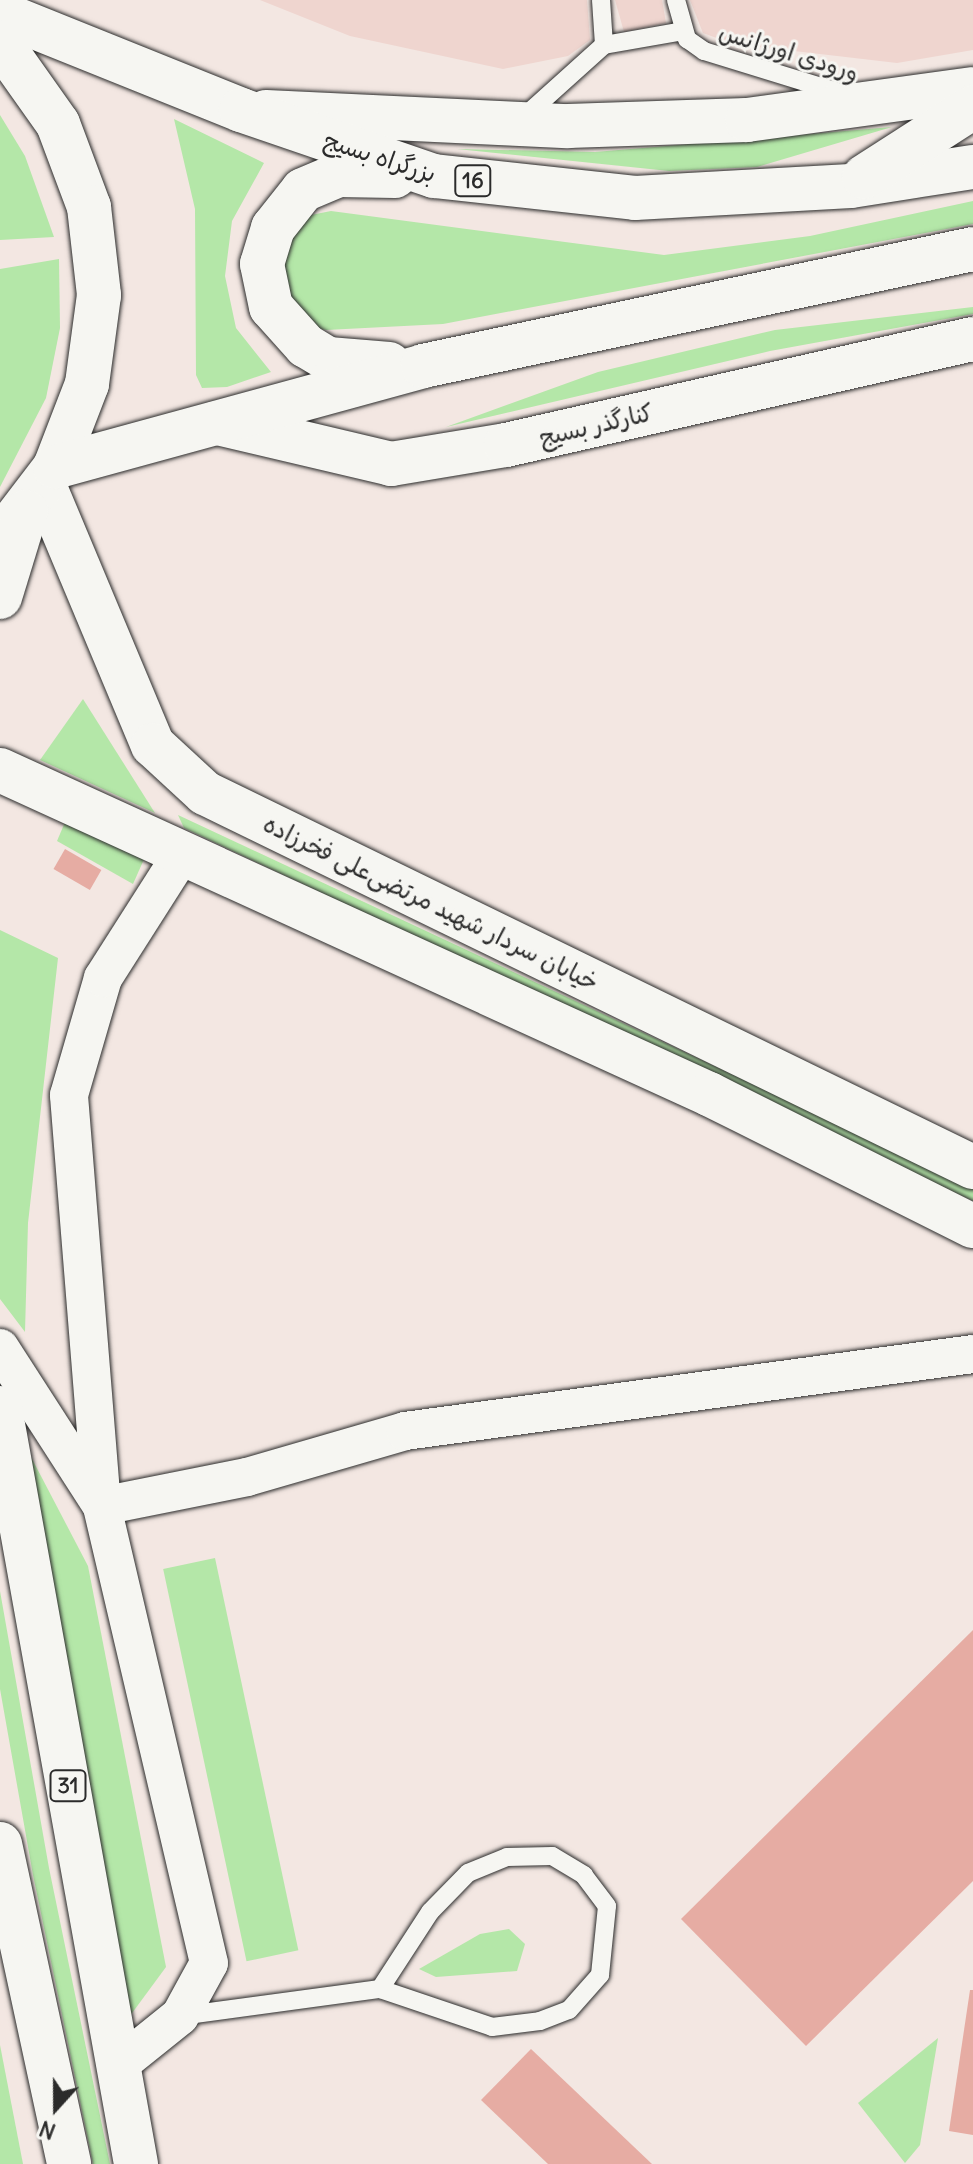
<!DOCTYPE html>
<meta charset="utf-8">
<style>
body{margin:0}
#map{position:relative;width:973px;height:2164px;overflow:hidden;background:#f3e7e2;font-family:Delius,"Playpen Sans Arabic",sans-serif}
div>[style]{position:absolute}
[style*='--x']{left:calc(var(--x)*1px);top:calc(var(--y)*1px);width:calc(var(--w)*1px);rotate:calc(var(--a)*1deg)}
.built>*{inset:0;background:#efd5cf}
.green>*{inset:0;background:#b4e7a8;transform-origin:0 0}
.building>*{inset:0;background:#e6aca3;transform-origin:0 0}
.roads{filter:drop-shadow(0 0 2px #2b2b2b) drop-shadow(0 0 2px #2b2b2b)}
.service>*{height:18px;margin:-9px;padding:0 9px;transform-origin:9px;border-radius:9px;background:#f6f6f2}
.minor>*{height:38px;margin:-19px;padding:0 19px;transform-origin:19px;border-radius:19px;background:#f6f6f2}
.secondary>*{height:44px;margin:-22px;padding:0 22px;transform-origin:22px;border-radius:22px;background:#f6f6f2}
.trunk>*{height:44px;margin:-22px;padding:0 22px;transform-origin:22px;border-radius:22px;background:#f6f6f2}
span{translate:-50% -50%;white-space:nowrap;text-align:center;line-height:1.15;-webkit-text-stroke:6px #f6f6f2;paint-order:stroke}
.shield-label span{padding:2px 6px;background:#f6f6f2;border:2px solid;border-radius:6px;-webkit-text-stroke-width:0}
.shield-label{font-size:22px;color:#2b2b2b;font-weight:700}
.street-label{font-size:24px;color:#2b2b2b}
.north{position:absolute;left:16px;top:2068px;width:80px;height:80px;-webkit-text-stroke:6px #f6f6f2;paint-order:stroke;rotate:201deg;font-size:22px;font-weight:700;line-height:32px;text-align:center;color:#2b2b2b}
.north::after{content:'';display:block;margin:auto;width:28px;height:36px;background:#2b2b2b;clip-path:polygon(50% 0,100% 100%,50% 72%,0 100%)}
</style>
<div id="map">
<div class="built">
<div style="clip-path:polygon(260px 0,587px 0,590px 40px,568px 56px,503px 69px,350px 36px)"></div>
<div style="clip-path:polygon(615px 0,662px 0,666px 23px,624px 32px)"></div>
<div style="clip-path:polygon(690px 0,973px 0,973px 50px,897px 63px,733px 44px,703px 33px)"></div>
</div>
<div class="green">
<div style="clip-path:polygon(0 115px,25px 156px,54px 237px,0 240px)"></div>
<div style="clip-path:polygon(174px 119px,264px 163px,232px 221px,225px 276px,236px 328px,271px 372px,227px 387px,202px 388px,196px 375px,195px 209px)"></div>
<div style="clip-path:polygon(892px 127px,757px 167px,669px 171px,457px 149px,595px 152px)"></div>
<div style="clip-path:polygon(973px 201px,973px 224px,443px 324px,326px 330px,312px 327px,280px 288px,283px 243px,311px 215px,331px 211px,664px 255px,810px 236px)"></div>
<div style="clip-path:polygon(59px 259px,60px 328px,46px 398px,0 487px,0 269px)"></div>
<div style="clip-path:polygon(973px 307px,973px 314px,770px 351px,446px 427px,598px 372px,775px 330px)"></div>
<div style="clip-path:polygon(83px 699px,155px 813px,40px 760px)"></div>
<div style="clip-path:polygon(71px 808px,149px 848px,133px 884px,57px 841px)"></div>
<div style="clip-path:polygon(178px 815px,973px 1187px,973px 1201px,184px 828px)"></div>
<div style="clip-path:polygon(0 930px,58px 958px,28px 1223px,25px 1332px,0 1299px)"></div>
<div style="clip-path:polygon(7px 1411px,88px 1566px,166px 1967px,113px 2039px)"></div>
<div style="left:215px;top:1558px;width:401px;height:53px;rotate:78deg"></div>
<div style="clip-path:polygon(0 1591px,49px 1868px,110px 2164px,93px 2164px,33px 1875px,0 1689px)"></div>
<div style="clip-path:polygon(509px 1929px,525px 1944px,517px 1971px,436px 1977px,419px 1969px,480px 1934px)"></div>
<div style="clip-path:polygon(938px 2038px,920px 2145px,905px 2163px,858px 2103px)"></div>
<div style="clip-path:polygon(0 2045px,23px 2164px,0 2164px)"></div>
</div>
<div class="building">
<div style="left:65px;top:849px;width:42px;height:23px;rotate:30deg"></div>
<div style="clip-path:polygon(973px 1630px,973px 1881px,806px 2046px,681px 1919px)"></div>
<div style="clip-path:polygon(970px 1990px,973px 1990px,973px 2135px,949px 2131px)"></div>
<div style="clip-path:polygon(531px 2049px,652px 2164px,548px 2164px,481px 2100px)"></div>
</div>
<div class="roads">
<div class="service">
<div style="--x:676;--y:0;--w:41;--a:74.2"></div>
<div style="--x:687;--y:39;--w:21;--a:35"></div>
<div style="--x:704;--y:51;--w:146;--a:17.1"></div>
<div style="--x:604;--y:45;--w:80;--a:-10"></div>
<div style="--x:524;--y:117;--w:108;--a:-42"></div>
<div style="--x:604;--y:45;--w:45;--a:-93.8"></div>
<div style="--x:180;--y:2016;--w:202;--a:-7.7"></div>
<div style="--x:380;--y:1989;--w:118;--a:18.7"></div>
<div style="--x:492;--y:2027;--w:48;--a:-7.1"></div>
<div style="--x:540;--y:2021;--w:31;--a:-21"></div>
<div style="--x:569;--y:2010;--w:47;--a:-48.5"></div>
<div style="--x:600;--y:1975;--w:69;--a:-84.2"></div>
<div style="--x:607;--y:1906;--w:39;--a:-127"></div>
<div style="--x:584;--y:1875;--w:37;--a:-149"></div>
<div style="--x:552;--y:1856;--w:45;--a:178.7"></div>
<div style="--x:507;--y:1857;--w:42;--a:157.7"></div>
<div style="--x:468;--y:1873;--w:54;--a:134.3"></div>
<div style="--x:430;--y:1912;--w:92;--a:123"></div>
</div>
<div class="minor">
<div style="--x:0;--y:1348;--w:188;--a:57.2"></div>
<div style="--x:102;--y:1506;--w:148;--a:-11.3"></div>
<div style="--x:247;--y:1477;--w:165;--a:-16.2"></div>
<div style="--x:405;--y:1431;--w:573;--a:-7.72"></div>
<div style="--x:119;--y:2065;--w:78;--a:-38.8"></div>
<div style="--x:180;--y:2016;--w:60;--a:-61.3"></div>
<div style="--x:209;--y:1963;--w:469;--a:-103.2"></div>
<div style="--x:102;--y:1506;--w:412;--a:-94.6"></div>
<div style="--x:69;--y:1095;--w:122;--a:-73.8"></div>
<div style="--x:103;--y:978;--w:143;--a:-57.5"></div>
</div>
<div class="secondary">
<div style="--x:266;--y:112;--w:302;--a:2.7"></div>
<div style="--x:568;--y:126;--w:179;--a:-1.9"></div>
<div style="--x:747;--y:120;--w:228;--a:-7.8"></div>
<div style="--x:218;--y:423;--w:178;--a:13.3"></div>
<div style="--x:391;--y:464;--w:117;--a:-9.4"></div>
<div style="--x:506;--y:445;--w:479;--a:-12.8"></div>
<div style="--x:44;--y:485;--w:282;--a:67.3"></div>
<div style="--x:153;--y:745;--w:71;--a:42.7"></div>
<div style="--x:205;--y:793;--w:854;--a:25.97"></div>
<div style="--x:0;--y:770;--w:780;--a:24.56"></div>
<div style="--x:709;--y:1094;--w:295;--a:26.6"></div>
</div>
<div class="trunk">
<div style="--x:0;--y:13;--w:260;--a:21.9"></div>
<div style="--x:241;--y:110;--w:204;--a:18.9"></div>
<div style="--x:434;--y:176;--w:202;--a:6.2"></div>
<div style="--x:635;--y:198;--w:216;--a:-3.2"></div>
<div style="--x:851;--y:186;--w:123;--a:-8.9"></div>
<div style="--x:0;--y:42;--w:100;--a:54.7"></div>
<div style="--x:58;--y:124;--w:89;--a:69.5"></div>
<div style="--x:89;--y:207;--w:89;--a:83.5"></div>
<div style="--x:99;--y:295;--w:90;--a:97.7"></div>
<div style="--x:87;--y:384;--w:89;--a:111.1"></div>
<div style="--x:55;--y:467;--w:91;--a:127.4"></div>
<div style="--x:864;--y:177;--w:130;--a:-32.7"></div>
<div style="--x:389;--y:364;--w:61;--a:-175.3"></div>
<div style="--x:328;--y:359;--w:26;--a:-149"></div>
<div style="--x:306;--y:346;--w:52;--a:-131.9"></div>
<div style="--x:271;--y:307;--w:44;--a:-101.8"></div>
<div style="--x:262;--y:264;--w:38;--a:-73"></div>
<div style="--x:273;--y:228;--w:48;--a:-51.7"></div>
<div style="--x:303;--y:190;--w:38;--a:-23"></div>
<div style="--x:338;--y:175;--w:57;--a:1"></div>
<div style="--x:55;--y:467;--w:382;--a:-15.3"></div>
<div style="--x:423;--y:366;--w:562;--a:-12.01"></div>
<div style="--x:0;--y:597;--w:89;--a:-73"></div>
<div style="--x:0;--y:1408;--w:768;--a:79.8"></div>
<div style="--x:0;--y:1844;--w:327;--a:77.8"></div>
</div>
</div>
<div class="shield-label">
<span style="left:473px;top:181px">16</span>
<span style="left:68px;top:1786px">31</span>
</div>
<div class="street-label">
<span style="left:789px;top:52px;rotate:17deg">ورودی اورژانس</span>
<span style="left:380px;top:157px;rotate:18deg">بزرگراه بسیج</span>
<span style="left:596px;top:425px;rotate:-13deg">کنارگذر بسیج</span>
<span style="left:431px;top:903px;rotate:26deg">خیابان سردار شهید مرتضی‌علی فخرزاده</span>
</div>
<div class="north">N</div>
</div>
